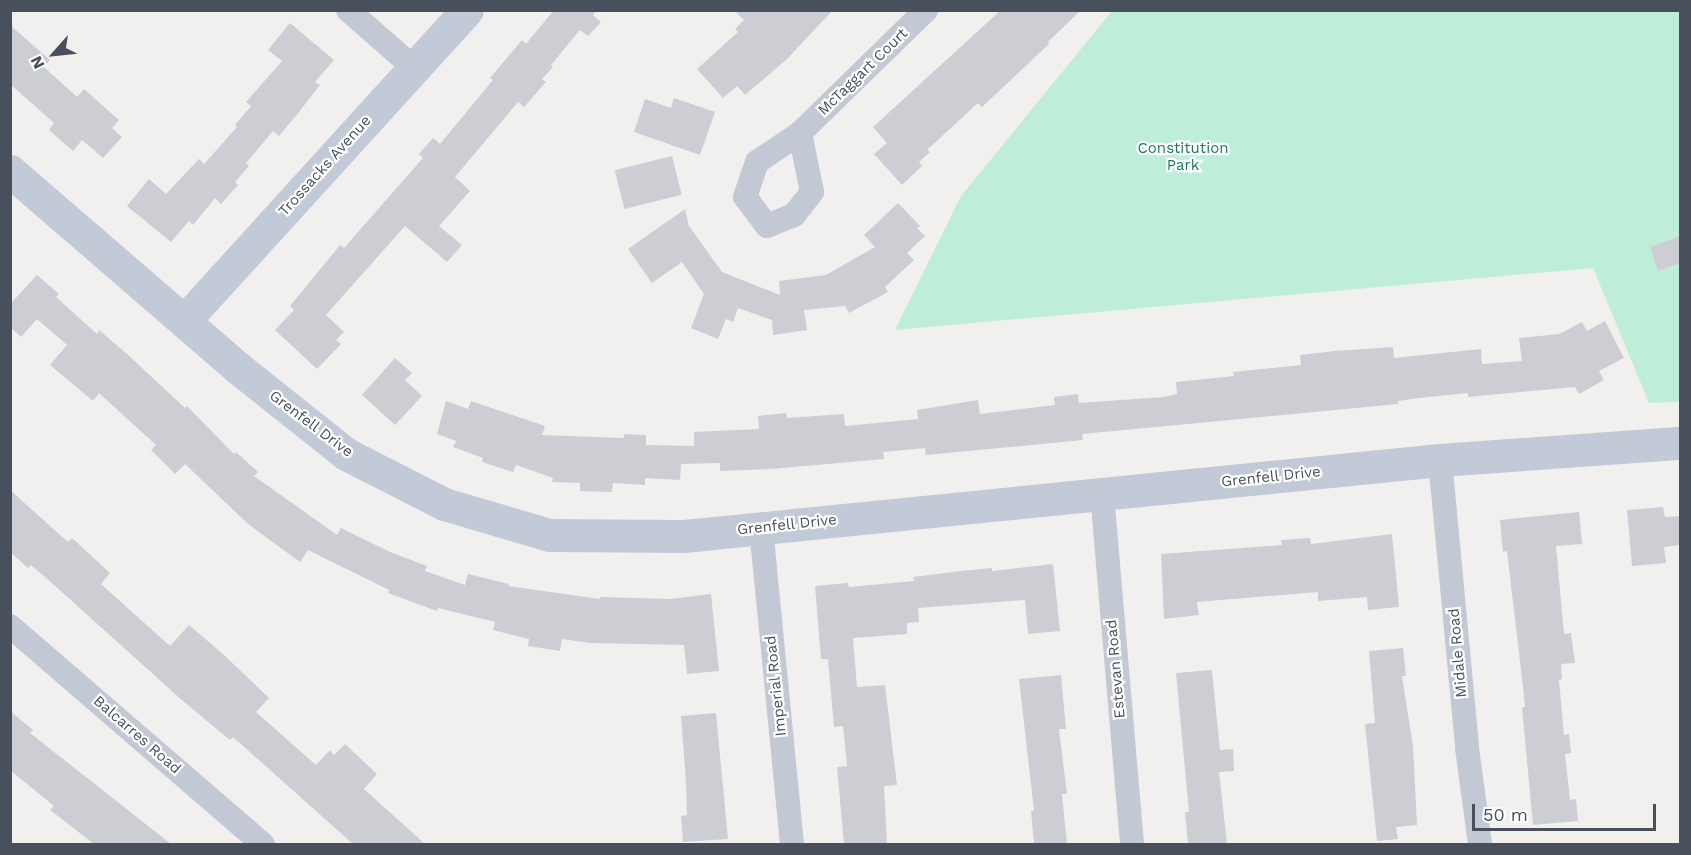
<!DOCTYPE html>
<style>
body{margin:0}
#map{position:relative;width:1691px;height:855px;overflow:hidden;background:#f2f0ef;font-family:"Work Sans",sans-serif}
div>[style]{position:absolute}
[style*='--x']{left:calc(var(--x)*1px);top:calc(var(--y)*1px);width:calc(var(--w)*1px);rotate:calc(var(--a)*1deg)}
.green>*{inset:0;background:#bfeed8}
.building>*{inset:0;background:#ccced4;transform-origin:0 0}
.street>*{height:24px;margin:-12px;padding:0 12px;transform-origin:12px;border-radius:12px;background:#c3c9d4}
.secondary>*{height:33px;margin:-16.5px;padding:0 16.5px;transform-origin:16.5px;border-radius:16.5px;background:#c2cad8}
span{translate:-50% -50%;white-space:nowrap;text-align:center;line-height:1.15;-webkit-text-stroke:4.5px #fff;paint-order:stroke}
.street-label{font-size:15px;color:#48505c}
.park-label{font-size:15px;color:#197d59}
.frame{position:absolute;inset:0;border:12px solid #48505c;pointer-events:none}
.north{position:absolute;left:24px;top:24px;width:60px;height:60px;-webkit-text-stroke:4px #fff;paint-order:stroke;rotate:243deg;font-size:16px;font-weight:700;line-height:24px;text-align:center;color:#48505c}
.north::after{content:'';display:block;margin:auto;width:21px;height:27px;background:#48505c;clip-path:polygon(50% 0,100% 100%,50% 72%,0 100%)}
.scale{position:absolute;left:1472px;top:804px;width:184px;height:27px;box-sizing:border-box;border:3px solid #48505c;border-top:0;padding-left:8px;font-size:18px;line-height:21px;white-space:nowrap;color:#48505c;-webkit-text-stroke:4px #fff;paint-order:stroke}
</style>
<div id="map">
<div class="green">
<div style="clip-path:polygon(1112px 11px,1680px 11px,1680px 402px,1649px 403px,1593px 268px,895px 330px,961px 196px)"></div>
</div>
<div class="building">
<div style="clip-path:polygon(554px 10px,597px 10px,593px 15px,601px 22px,588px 36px,580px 30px,551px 65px,553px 67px,542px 79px,546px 82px,524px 107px,518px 102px,455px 177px,470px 191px,439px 226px,462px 245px,447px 262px,405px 226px,326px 315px,344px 332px,336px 340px,341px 344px,317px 369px,275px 330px,294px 310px,290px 306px,340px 245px,344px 248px,423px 158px,419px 154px,433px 138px,440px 144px,493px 80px,490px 78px,522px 40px,526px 44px)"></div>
<div style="clip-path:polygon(734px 10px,833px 10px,787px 59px,745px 95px,737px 86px,723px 98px,697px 69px,738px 32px,735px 29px,744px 20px)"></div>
<div style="clip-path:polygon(1001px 10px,1081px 10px,1048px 42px,1049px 44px,982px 107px,978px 103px,927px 150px,930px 152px,919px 162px,922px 166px,902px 185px,874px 154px,887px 143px,873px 127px)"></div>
<div style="clip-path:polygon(290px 23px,334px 60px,315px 82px,320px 85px,299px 112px,279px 136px,273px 131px,246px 163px,249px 166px,235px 182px,238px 185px,221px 204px,215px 198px,193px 225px,189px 221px,171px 242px,127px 206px,149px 179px,166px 194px,199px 159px,204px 164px,237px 127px,235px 125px,251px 106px,246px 102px,282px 61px,268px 50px)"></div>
<div style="clip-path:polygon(10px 25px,50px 60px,44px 67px,77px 97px,84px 89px,119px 120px,112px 128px,122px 137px,103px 158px,82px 140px,73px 151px,49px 130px,54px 123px,10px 84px)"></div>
<div style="clip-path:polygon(674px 98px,715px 112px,700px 155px,634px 132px,645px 99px,671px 108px)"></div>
<div style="left:672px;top:156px;width:40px;height:59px;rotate:76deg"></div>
<div style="clip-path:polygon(898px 203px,920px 226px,917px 228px,925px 236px,907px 253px,914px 260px,885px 287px,888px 292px,849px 313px,845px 306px,804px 310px,807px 330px,773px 335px,772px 320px,738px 308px,733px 322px,726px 319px,718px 339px,691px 328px,704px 294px,682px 262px,652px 283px,628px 249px,685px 209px,689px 226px,722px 272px,780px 295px,779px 281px,826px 275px,875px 247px,864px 235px)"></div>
<div style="clip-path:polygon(1680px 236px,1680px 263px,1658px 271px,1650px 247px)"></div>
<div style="clip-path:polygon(37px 275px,59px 294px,56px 297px,97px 334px,99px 330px,127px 354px,185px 408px,187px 406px,234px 454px,236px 452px,258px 472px,254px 476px,337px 535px,341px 528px,390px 552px,427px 566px,425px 571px,465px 585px,468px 574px,509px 584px,508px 586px,600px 599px,600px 597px,671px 599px,711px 594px,719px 671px,687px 674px,684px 645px,590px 643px,562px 639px,560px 651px,528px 646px,529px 639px,493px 630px,495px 622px,438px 608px,437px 611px,388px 593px,389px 590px,308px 550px,300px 562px,248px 524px,185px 464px,175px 474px,151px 450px,156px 445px,99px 393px,93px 401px,50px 365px,67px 345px,37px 319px,21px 337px,10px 327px,10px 304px)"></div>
<div style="clip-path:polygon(1605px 321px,1624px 358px,1599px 371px,1604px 380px,1579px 394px,1575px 387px,1468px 397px,1468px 393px,1419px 398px,1398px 401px,1398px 404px,1082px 434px,1083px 440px,926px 455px,925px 448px,883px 452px,884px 459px,771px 469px,720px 471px,720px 463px,681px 464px,680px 480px,645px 478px,645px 485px,613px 483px,612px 492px,580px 491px,580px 483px,552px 482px,553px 478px,516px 465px,513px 472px,482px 462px,483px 458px,453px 447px,456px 441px,437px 434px,446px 401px,468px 409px,471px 401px,545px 426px,542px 435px,624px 438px,624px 434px,646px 435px,646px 445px,694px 446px,694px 432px,759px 429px,758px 416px,786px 413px,787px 418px,844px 414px,845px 426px,918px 419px,917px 410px,978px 400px,980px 414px,1055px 405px,1054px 397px,1078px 394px,1079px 403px,1164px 397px,1177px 394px,1176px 382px,1234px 376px,1233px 372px,1301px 365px,1300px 355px,1335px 351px,1393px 347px,1394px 358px,1481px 349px,1482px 364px,1522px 361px,1519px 338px,1559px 334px,1582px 322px,1587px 331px)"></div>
<div style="clip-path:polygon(395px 358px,412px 373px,405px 380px,422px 396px,395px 425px,362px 395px)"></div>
<div style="clip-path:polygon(10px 490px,68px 542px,72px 538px,110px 573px,101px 584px,170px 646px,189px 625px,224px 655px,269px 698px,256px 712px,316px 765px,330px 750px,334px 755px,345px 744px,377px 774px,364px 789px,425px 844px,353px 844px,233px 737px,230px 740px,183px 701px,53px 584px,31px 565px,28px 568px,10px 552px)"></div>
<div style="clip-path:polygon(1663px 507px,1665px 517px,1680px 516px,1680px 545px,1664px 547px,1666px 563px,1632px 566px,1627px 510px)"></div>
<div style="clip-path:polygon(1579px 512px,1582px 544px,1556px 546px,1564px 634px,1571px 633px,1575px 663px,1561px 664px,1562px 679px,1559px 680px,1564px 735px,1569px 734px,1571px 753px,1565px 754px,1570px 800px,1576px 799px,1578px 821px,1533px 825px,1522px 707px,1525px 707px,1523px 687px,1507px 551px,1503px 552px,1500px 520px)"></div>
<div style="clip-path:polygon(1392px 534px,1399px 607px,1368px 610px,1367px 597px,1318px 601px,1318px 592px,1197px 602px,1199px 615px,1164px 619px,1161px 554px,1282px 545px,1281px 540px,1310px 538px,1311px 544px)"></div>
<div style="clip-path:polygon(1053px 564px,1060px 631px,1028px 634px,1025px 600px,918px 608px,919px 622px,907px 623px,907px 634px,853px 638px,857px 687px,885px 685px,897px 785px,884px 786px,887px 844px,844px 844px,837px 767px,847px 766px,843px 726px,834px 727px,828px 659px,821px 659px,815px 586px,848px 583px,849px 587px,914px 581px,913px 577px,961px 571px,992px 568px,992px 571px)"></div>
<div style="clip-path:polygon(1403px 648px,1406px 676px,1402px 676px,1413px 746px,1417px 825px,1396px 827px,1398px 839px,1377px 841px,1365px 724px,1375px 723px,1369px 651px)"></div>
<div style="clip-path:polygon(1212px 670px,1220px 750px,1233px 749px,1234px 771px,1219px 772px,1227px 844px,1188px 844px,1185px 812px,1189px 812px,1176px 673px)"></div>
<div style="clip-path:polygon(1061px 675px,1066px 729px,1059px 729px,1067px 794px,1062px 794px,1067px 844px,1034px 844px,1031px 811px,1034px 811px,1019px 679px)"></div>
<div style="clip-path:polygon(10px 711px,33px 730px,30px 733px,171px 844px,94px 844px,50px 810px,54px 806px,10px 770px)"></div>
<div style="clip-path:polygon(716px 713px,728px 839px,683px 842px,681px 816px,687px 815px,686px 782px,681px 716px)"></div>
</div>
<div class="street">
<div style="--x:348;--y:10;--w:88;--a:41.3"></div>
<div style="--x:800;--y:133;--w:60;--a:78.5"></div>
<div style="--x:812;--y:192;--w:29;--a:128"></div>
<div style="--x:794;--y:215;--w:29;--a:158"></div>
<div style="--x:767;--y:226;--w:36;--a:-127"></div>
<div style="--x:745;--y:197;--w:37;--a:-71"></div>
<div style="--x:757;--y:162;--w:52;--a:-34"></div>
<div style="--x:800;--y:133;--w:176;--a:-44.3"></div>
<div style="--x:1440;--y:460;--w:289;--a:84.6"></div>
<div style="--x:1467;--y:748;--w:97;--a:82.3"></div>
<div style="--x:1102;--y:494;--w:351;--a:85.1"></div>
<div style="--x:761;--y:528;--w:318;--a:84.4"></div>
<div style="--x:10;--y:626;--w:334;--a:40.8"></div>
</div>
<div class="secondary">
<div style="--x:10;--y:171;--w:301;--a:40.8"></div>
<div style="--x:238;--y:368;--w:138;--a:38.5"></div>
<div style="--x:346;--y:454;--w:110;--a:27"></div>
<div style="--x:444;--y:504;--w:109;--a:16.4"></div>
<div style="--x:549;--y:535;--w:135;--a:0.4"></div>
<div style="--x:684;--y:536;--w:760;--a:-5.74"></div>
<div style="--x:1440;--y:460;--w:241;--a:-4.1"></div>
<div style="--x:184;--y:321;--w:420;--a:-47.7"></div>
</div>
<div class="street-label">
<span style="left:863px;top:72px;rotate:-44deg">McTaggart Court</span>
<span style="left:325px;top:166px;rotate:-48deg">Trossacks Avenue</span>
<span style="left:311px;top:424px;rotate:37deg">Grenfell Drive</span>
<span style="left:1271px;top:477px;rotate:-6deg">Grenfell Drive</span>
<span style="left:787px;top:525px;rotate:-6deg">Grenfell Drive</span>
<span style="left:1458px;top:653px;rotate:-95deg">Midale Road</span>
<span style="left:1116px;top:669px;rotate:-95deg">Estevan Road</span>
<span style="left:776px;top:686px;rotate:-96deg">Imperial Road</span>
<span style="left:137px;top:735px;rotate:41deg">Balcarres Road</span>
</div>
<div class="park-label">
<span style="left:1183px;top:157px">Constitution<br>Park</span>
</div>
<div class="frame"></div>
<div class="north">N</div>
<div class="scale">50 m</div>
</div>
